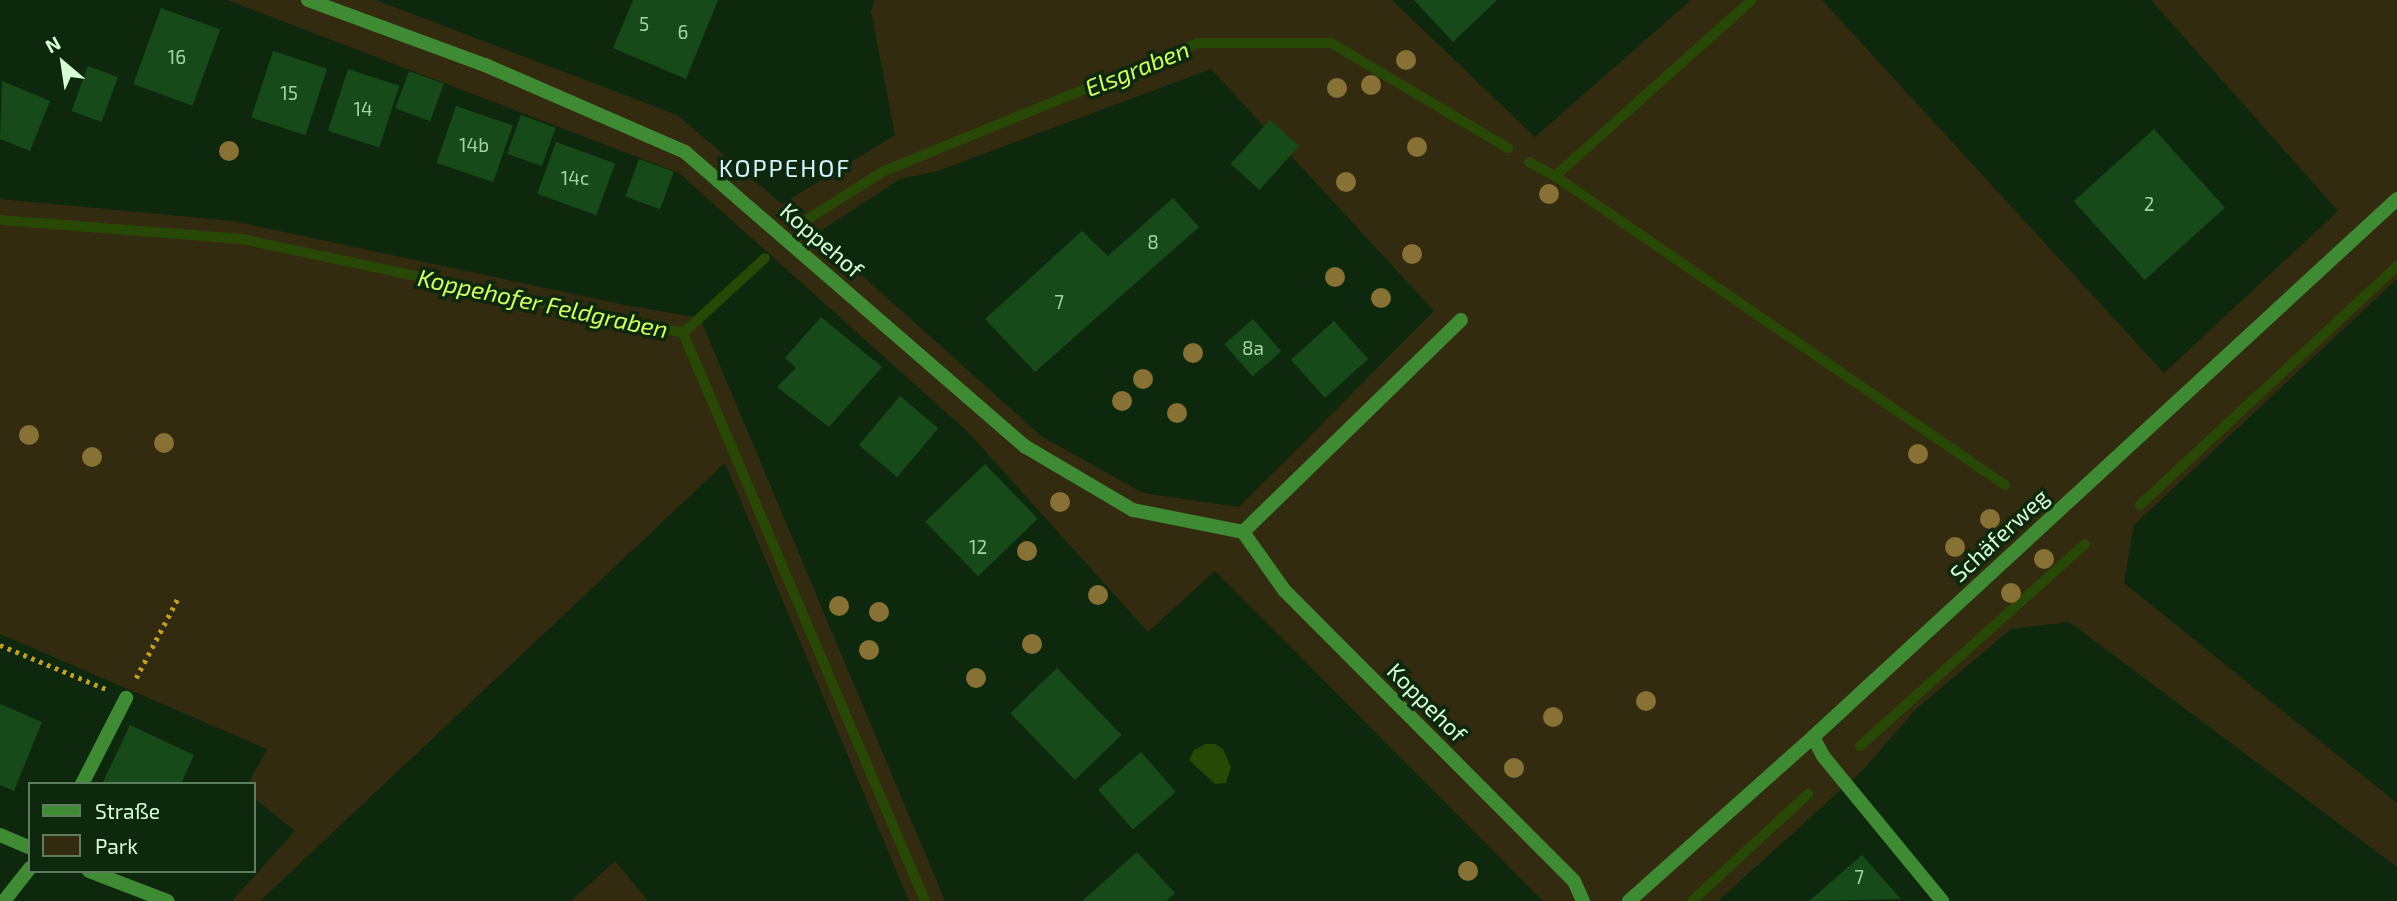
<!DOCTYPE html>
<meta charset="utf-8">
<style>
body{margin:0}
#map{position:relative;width:2397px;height:901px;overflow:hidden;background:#0d280d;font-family:"Exo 2",sans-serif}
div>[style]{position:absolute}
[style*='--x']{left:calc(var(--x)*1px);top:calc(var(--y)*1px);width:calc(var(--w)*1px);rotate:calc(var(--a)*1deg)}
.green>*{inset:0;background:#322b0f}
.water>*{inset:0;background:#284905}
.stream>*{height:10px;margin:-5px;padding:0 5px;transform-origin:5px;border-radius:5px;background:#284905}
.building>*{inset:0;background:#174a19;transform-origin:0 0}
.path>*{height:4.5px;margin-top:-2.25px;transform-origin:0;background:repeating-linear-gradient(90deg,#c3a023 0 3.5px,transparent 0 8.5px)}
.lane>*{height:14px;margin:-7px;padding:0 7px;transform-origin:7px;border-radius:7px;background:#3e8b33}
.street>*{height:14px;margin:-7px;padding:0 7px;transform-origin:7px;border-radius:7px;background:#3e8b33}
.trees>*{width:20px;height:20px;margin:-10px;border-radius:50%;background:#877134}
span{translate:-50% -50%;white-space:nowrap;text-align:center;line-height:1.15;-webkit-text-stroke:7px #0d280d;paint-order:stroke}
.number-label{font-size:19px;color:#a6d2a5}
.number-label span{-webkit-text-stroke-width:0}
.street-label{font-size:23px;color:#d5ffd4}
.water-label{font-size:24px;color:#cfff62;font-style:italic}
.neighbourhood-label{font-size:24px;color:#d6f6ff;letter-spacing:2px}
.legend{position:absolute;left:28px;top:782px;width:228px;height:91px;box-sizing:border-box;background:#0d280d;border:2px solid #5d7e5d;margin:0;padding:9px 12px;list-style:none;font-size:21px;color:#d5ffd4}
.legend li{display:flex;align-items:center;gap:14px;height:35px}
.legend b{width:35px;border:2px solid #5d7e5d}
.north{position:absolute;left:28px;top:28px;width:70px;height:70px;-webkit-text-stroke:5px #0d280d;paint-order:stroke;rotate:331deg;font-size:19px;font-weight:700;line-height:28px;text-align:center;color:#d5ffd4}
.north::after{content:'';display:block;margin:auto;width:24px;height:32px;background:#d5ffd4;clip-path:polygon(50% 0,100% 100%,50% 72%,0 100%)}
</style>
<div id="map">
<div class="green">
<div style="clip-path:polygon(evenodd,227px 0,376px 0,677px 115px,782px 204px,895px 135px,871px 11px,875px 0,1392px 0,1535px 137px,1691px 0,1822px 0,2164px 373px,2338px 211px,2151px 0,2397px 0,2397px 279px,2134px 525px,2124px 583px,2397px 803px,2397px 867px,2069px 622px,2011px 629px,1916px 709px,1864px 769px,1718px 901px,1543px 901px,1215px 571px,1148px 632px,968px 432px,679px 173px,227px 0,1211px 69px,1434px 311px,1239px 507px,1143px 493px,1041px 436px,816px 234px,900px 179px,938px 171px,1211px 69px)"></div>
<div style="clip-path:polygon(0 199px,233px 221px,625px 305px,700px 318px,945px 901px,909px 901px,725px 463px,260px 901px,232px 901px,295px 831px,254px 798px,254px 784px,248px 784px,267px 749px,0 634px)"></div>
<div style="clip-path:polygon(615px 861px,648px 901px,571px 901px)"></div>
</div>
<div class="water">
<div style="clip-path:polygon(1205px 744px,1215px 744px,1223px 749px,1231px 767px,1226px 783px,1215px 784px,1189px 760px,1194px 750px)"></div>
</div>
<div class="stream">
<div style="--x:1529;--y:162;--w:30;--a:28"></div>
<div style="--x:1555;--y:176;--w:264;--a:-41.8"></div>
<div style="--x:1555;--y:176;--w:546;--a:34.48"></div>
<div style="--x:808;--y:219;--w:90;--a:-32.3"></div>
<div style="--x:884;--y:171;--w:338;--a:-22.2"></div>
<div style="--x:1197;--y:43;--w:134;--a:0"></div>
<div style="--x:1331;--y:43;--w:206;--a:30.7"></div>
<div style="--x:0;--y:220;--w:243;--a:4.5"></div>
<div style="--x:242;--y:239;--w:451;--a:12"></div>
<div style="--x:683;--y:333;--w:617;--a:66.92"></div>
<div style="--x:683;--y:333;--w:111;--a:-42.4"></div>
<div style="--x:2140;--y:505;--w:351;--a:-42.9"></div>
<div style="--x:1860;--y:746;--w:302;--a:-41.9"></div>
<div style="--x:1692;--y:901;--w:158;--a:-42.7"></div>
</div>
<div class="building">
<div style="clip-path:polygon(633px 0,718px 0,686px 79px,613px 48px)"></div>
<div style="clip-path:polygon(1414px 0,1497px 0,1453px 42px)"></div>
<div style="left:161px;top:8px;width:63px;height:81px;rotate:20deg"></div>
<div style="left:273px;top:51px;width:57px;height:70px;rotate:18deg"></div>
<div style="left:88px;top:66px;width:32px;height:48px;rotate:20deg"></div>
<div style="left:348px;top:69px;width:54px;height:65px;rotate:18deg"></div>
<div style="left:409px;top:71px;width:37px;height:40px;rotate:20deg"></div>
<div style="clip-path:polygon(2px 81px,50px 101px,30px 151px,0 139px)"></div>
<div style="left:456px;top:106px;width:60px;height:60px;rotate:19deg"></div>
<div style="left:521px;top:115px;width:37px;height:41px;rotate:20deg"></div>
<div style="left:1270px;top:120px;width:39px;height:59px;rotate:42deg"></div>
<div style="left:2154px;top:129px;width:106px;height:108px;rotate:48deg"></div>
<div style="left:556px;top:142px;width:63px;height:55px;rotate:20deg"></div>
<div style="left:639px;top:159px;width:37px;height:40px;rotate:20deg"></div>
<div style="clip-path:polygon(1173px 198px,1199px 227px,1035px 372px,985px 319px,1082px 231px,1108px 256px)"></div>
<div style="clip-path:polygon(821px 317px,882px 367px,829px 427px,777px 387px,796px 368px,785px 358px)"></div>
<div style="left:1253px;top:319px;width:43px;height:38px;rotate:49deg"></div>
<div style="left:1334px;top:321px;width:51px;height:58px;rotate:48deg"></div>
<div style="left:900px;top:396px;width:50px;height:64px;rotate:40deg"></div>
<div style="left:985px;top:464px;width:76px;height:83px;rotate:46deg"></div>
<div style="left:1057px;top:668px;width:93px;height:65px;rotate:46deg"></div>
<div style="clip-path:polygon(0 704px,42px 722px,14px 791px,0 785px)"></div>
<div style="clip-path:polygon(130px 725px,194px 755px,181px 784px,102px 784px)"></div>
<div style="left:1141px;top:752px;width:53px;height:57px;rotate:49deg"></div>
<div style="clip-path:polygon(1137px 852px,1175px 893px,1166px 901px,1082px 901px)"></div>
<div style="clip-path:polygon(1862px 855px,1901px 899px,1809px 901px)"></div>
</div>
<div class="path">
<div style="--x:0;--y:645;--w:115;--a:22.5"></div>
<div style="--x:136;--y:678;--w:93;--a:-62.3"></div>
</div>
<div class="lane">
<div style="--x:1243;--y:532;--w:304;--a:-44.2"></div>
<div style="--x:1813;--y:737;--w:21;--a:62"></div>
<div style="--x:1823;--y:756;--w:188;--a:50.6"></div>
</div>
<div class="street">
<div style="--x:308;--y:0;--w:189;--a:20.2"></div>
<div style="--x:485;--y:65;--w:218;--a:23.5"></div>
<div style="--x:685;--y:152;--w:451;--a:40.9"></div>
<div style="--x:1026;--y:447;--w:124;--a:30.5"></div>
<div style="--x:1133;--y:510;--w:112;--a:11.3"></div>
<div style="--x:1243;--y:532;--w:72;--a:54.6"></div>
<div style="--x:1285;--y:591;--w:409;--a:45.1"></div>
<div style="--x:1574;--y:881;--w:22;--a:66"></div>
<div style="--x:82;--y:784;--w:97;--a:-62.9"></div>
<div style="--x:0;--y:835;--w:33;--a:23"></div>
<div style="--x:89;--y:871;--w:84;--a:21"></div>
<div style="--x:4;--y:901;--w:42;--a:-51.8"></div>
<div style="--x:1629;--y:901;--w:246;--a:-41.7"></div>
<div style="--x:1813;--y:737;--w:794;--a:-42.65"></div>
</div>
<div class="trees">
<div style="left:1406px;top:60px"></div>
<div style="left:1371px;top:85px"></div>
<div style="left:1337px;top:88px"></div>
<div style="left:1417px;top:147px"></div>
<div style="left:229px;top:151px"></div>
<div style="left:1346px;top:182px"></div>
<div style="left:1549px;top:194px"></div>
<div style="left:1412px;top:254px"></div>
<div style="left:1335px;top:277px"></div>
<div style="left:1381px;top:298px"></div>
<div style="left:1193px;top:353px"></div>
<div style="left:1143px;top:379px"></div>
<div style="left:1122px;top:401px"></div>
<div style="left:1177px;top:413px"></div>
<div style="left:29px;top:435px"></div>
<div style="left:164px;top:443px"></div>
<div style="left:1918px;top:454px"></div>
<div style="left:92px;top:457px"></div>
<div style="left:1060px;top:502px"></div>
<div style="left:1990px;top:519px"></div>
<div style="left:1955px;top:547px"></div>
<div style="left:1027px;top:551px"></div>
<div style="left:2044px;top:559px"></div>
<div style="left:2011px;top:593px"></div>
<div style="left:1098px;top:595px"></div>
<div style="left:839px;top:606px"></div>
<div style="left:879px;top:612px"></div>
<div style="left:1032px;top:644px"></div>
<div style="left:869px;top:650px"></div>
<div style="left:976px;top:678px"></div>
<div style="left:1646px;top:701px"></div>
<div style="left:1553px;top:717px"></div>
<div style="left:1514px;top:768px"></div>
<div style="left:1468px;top:871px"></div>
</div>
<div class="number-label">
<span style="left:644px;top:24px">5</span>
<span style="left:683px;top:32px">6</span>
<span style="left:177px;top:57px">16</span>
<span style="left:289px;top:93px">15</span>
<span style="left:363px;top:109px">14</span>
<span style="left:474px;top:145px">14b</span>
<span style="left:575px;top:178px">14c</span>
<span style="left:2149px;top:204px">2</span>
<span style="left:1153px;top:242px">8</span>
<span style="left:1059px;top:302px">7</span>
<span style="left:1253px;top:348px">8a</span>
<span style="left:978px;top:547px">12</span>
<span style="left:1859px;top:877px">7</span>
</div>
<div class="street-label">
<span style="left:822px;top:240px;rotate:41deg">Koppehof</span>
<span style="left:1999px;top:535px;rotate:-43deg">Schäferweg</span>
<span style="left:1427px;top:702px;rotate:45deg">Koppehof</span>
</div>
<div class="water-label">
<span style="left:1137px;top:68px;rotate:-22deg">Elsgraben</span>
<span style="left:543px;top:303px;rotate:12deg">Koppehofer Feldgraben</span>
</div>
<div class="neighbourhood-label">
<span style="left:785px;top:168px">KOPPEHOF</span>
</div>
<ul class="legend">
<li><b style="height:9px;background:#3e8b33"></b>Straße</li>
<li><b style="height:19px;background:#322b0f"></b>Park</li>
</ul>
<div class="north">N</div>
</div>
